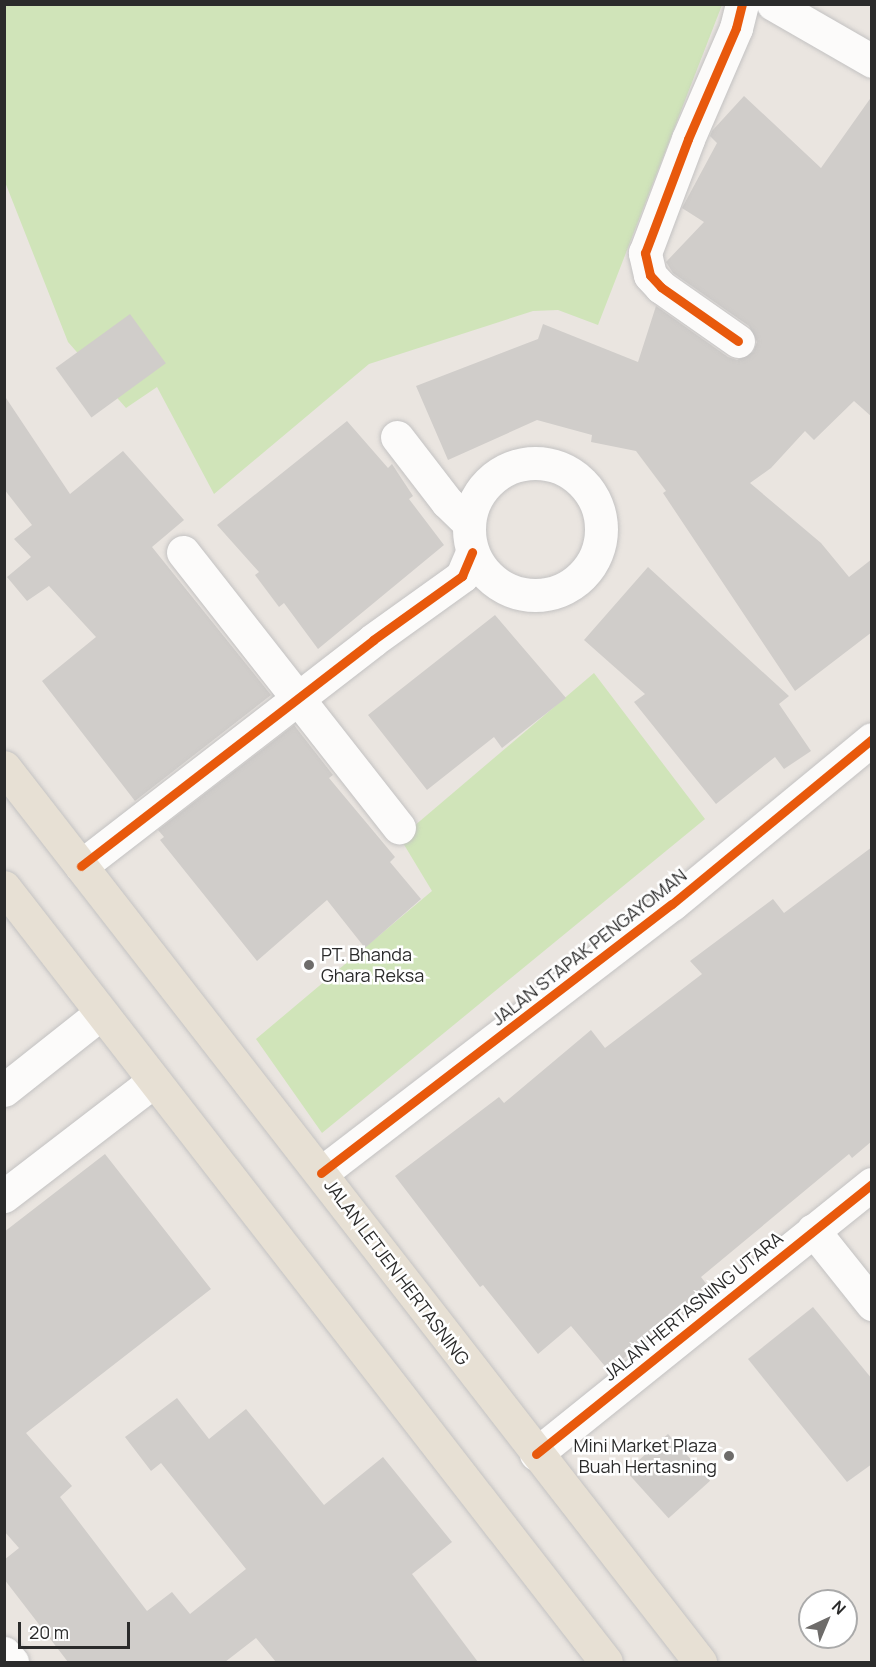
<!DOCTYPE html>
<style>
body{margin:0}
#map{position:relative;width:876px;height:1667px;overflow:hidden;background:#eae5e0;font-family:Manrope,sans-serif}
div>[style]{position:absolute}
[style*='--x']{left:calc(var(--x)*1px);top:calc(var(--y)*1px);width:calc(var(--w)*1px);rotate:calc(var(--a)*1deg)}
.green>*{inset:0;background:#d0e4b9}
.building>*{inset:0;background:#d0cdca;transform-origin:0 0}
.roads{filter:drop-shadow(0 0 2px #c3c2c2) drop-shadow(0 0 2px #c3c2c2)}
.minor>*{height:33px;margin:-16.5px;padding:0 16.5px;transform-origin:16.5px;border-radius:16.5px;background:#fcfbfa}
.minor>.ring{margin:-16.5px;padding:0;box-sizing:content-box;background:none;border:33px solid #fcfbfa;border-radius:50%}
.tertiary>*{height:33px;margin:-16.5px;padding:0 16.5px;transform-origin:16.5px;border-radius:16.5px;background:#fcfbfa}
.primary>*{height:33px;margin:-16.5px;padding:0 16.5px;transform-origin:16.5px;border-radius:16.5px;background:#e7e0d4}
.cycleway>*{height:9px;margin:-4.5px;padding:0 4.5px;transform-origin:4.5px;border-radius:4.5px;background:#e8590c}
.dots>*{width:16px;height:16px;translate:-50% -50%;box-sizing:border-box;border:3px solid #fff;border-radius:50%}
span{translate:-50% -50%;white-space:nowrap;text-align:center;line-height:1.15;-webkit-text-stroke:5px #fff;paint-order:stroke}
.street-label{font-size:18px;color:#2b2b2b}
.poi-label{font-size:18px;color:#2b2b2b}
.left{translate:0 -50%;text-align:left}
.right{translate:-100% -50%;text-align:right}
.frame{position:absolute;inset:0;border:6px solid #2b2b2b;pointer-events:none}
.north{position:absolute;left:798px;top:1589px;width:60px;height:60px;box-sizing:border-box;background:#fff;border:2px solid #aaa;border-radius:50%;rotate:44deg;font-size:16px;font-weight:700;line-height:24px;text-align:center;color:#2b2b2b}
.north::after{content:'';display:block;margin:auto;width:21px;height:27px;background:#6e6c6a;clip-path:polygon(50% 0,100% 100%,50% 72%,0 100%)}
.scale{position:absolute;left:18px;top:1622px;width:112px;height:27px;box-sizing:border-box;border:3px solid #2b2b2b;border-top:0;padding-left:8px;font-size:18px;line-height:21px;white-space:nowrap;color:#2b2b2b;-webkit-text-stroke:4px #fff;paint-order:stroke}
</style>
<div id="map">
<div class="green">
<div style="clip-path:polygon(5px 5px,722px 5px,598px 325px,558px 310px,533px 311px,369px 364px,214px 494px,157px 387px,126px 408px,68px 342px,5px 182px)"></div>
<div style="clip-path:polygon(594px 673px,705px 819px,322px 1133px,256px 1039px,432px 891px,400px 838px)"></div>
</div>
<div class="building">
<div style="clip-path:polygon(744px 96px,821px 168px,872px 96px,872px 417px,854px 401px,814px 440px,805px 431px,771px 468px,750px 483px,821px 543px,849px 577px,872px 559px,872px 632px,795px 691px,663px 493px,666px 491px,636px 451px,591px 442px,592px 435px,537px 420px,448px 460px,416px 386px,538px 339px,543px 324px,638px 362px,656px 306px,728px 357px,737px 360px,753px 352px,757px 342px,749px 326px,673px 273px,666px 262px,704px 222px,682px 208px,717px 143px,710px 136px,712px 131px)"></div>
<div style="left:130px;top:314px;width:61px;height:92px;rotate:54deg"></div>
<div style="clip-path:polygon(4px 395px,70px 494px,123px 451px,184px 520px,152px 547px,271px 695px,135px 801px,42px 681px,96px 637px,49px 586px,27px 601px,7px 577px,31px 557px,14px 539px,32px 525px,4px 489px)"></div>
<div style="clip-path:polygon(347px 421px,388px 468px,392px 464px,413px 496px,409px 499px,444px 545px,318px 649px,284px 603px,279px 607px,255px 575px,259px 572px,217px 525px)"></div>
<div style="clip-path:polygon(648px 567px,789px 696px,779px 704px,811px 751px,784px 769px,775px 757px,716px 804px,634px 702px,645px 694px,584px 640px)"></div>
<div style="clip-path:polygon(495px 615px,566px 698px,502px 748px,494px 737px,427px 790px,368px 715px)"></div>
<div style="clip-path:polygon(294px 725px,333px 775px,329px 778px,395px 857px,390px 862px,421px 899px,365px 948px,327px 900px,257px 961px,160px 840px,164px 837px,158px 830px)"></div>
<div style="clip-path:polygon(872px 847px,872px 1141px,852px 1158px,849px 1154px,701px 1277px,708px 1286px,609px 1371px,571px 1326px,538px 1354px,483px 1285px,480px 1287px,395px 1176px,499px 1097px,504px 1103px,591px 1030px,605px 1048px,702px 974px,690px 961px,773px 899px,784px 913px)"></div>
<div style="clip-path:polygon(105px 1154px,211px 1289px,26px 1433px,72px 1486px,60px 1497px,147px 1611px,172px 1592px,190px 1614px,246px 1569px,161px 1463px,151px 1471px,125px 1437px,177px 1398px,209px 1439px,246px 1409px,324px 1505px,383px 1457px,452px 1542px,412px 1574px,478px 1662px,276px 1662px,256px 1638px,225px 1662px,68px 1662px,4px 1579px,4px 1560px,19px 1548px,4px 1531px,4px 1232px)"></div>
<div style="clip-path:polygon(813px 1307px,872px 1379px,872px 1464px,847px 1482px,748px 1359px)"></div>
<div style="left:668px;top:1434px;width:63px;height:56px;rotate:48deg"></div>
</div>
<div class="roads">
<div class="minor">
<div style="--x:773;--y:4;--w:114;--a:29.9"></div>
<div style="--x:738;--y:341;--w:94;--a:-145"></div>
<div style="--x:661;--y:287;--w:16;--a:-133"></div>
<div style="--x:650;--y:275;--w:23;--a:-103"></div>
<div style="--x:645;--y:253;--w:122;--a:-69.3"></div>
<div style="--x:688;--y:139;--w:121;--a:-66.6"></div>
<div style="--x:736;--y:28;--w:25;--a:-76"></div>
<div style="--x:397;--y:437;--w:82;--a:52.4"></div>
<div style="--x:447;--y:502;--w:29;--a:44"></div>
<div class="ring" style="left:469px;top:463px;width:99px;height:99px"></div>
<div style="--x:183;--y:552;--w:350;--a:51.9"></div>
<div style="--x:81;--y:866;--w:369;--a:-37.7"></div>
<div style="--x:373;--y:640;--w:110;--a:-35.7"></div>
<div style="--x:462;--y:576;--w:26;--a:-67"></div>
<div style="--x:321;--y:1173;--w:442;--a:-37.5"></div>
<div style="--x:672;--y:904;--w:259;--a:-39.5"></div>
<div style="--x:813;--y:1230;--w:95;--a:51.4"></div>
<div style="--x:536;--y:1454;--w:431;--a:-38.8"></div>
<div style="--x:4;--y:1653;--w:12;--a:48"></div>
</div>
<div class="tertiary">
<div style="--x:4;--y:1090;--w:124;--a:-38.4"></div>
<div style="--x:4;--y:1196;--w:189;--a:-37.5"></div>
</div>
<div class="primary">
<div style="--x:4;--y:767;--w:1134;--a:52.13"></div>
<div style="--x:4;--y:887;--w:981;--a:52.16"></div>
</div>
</div>
<div class="cycleway">
<div style="--x:738;--y:341;--w:94;--a:-145"></div>
<div style="--x:661;--y:287;--w:16;--a:-133"></div>
<div style="--x:650;--y:275;--w:23;--a:-103"></div>
<div style="--x:645;--y:253;--w:122;--a:-69.3"></div>
<div style="--x:688;--y:139;--w:121;--a:-66.6"></div>
<div style="--x:736;--y:28;--w:25;--a:-76"></div>
<div style="--x:81;--y:866;--w:369;--a:-37.7"></div>
<div style="--x:373;--y:640;--w:110;--a:-35.7"></div>
<div style="--x:462;--y:576;--w:26;--a:-67"></div>
<div style="--x:321;--y:1173;--w:442;--a:-37.5"></div>
<div style="--x:672;--y:904;--w:259;--a:-39.5"></div>
<div style="--x:536;--y:1454;--w:431;--a:-38.8"></div>
</div>
<div class="dots">
<div style="left:309px;top:965px;background:#6e6c6a"></div>
<div style="left:729px;top:1456px;background:#6e6c6a"></div>
</div>
<div class="street-label">
<span style="left:589px;top:947px;rotate:-38deg">JALAN STAPAK PENGAYOMAN</span>
<span style="left:397px;top:1272px;rotate:53deg">JALAN LETJEN HERTASNING</span>
<span style="left:693px;top:1306px;rotate:-39deg">JALAN HERTASNING UTARA</span>
</div>
<div class="poi-label">
<span class="left" style="left:321px;top:965px">PT. Bhanda<br>Ghara Reksa</span>
<span class="right" style="left:717px;top:1456px">Mini Market Plaza<br>Buah Hertasning</span>
</div>
<div class="frame"></div>
<div class="north">N</div>
<div class="scale">20 m</div>
</div>
